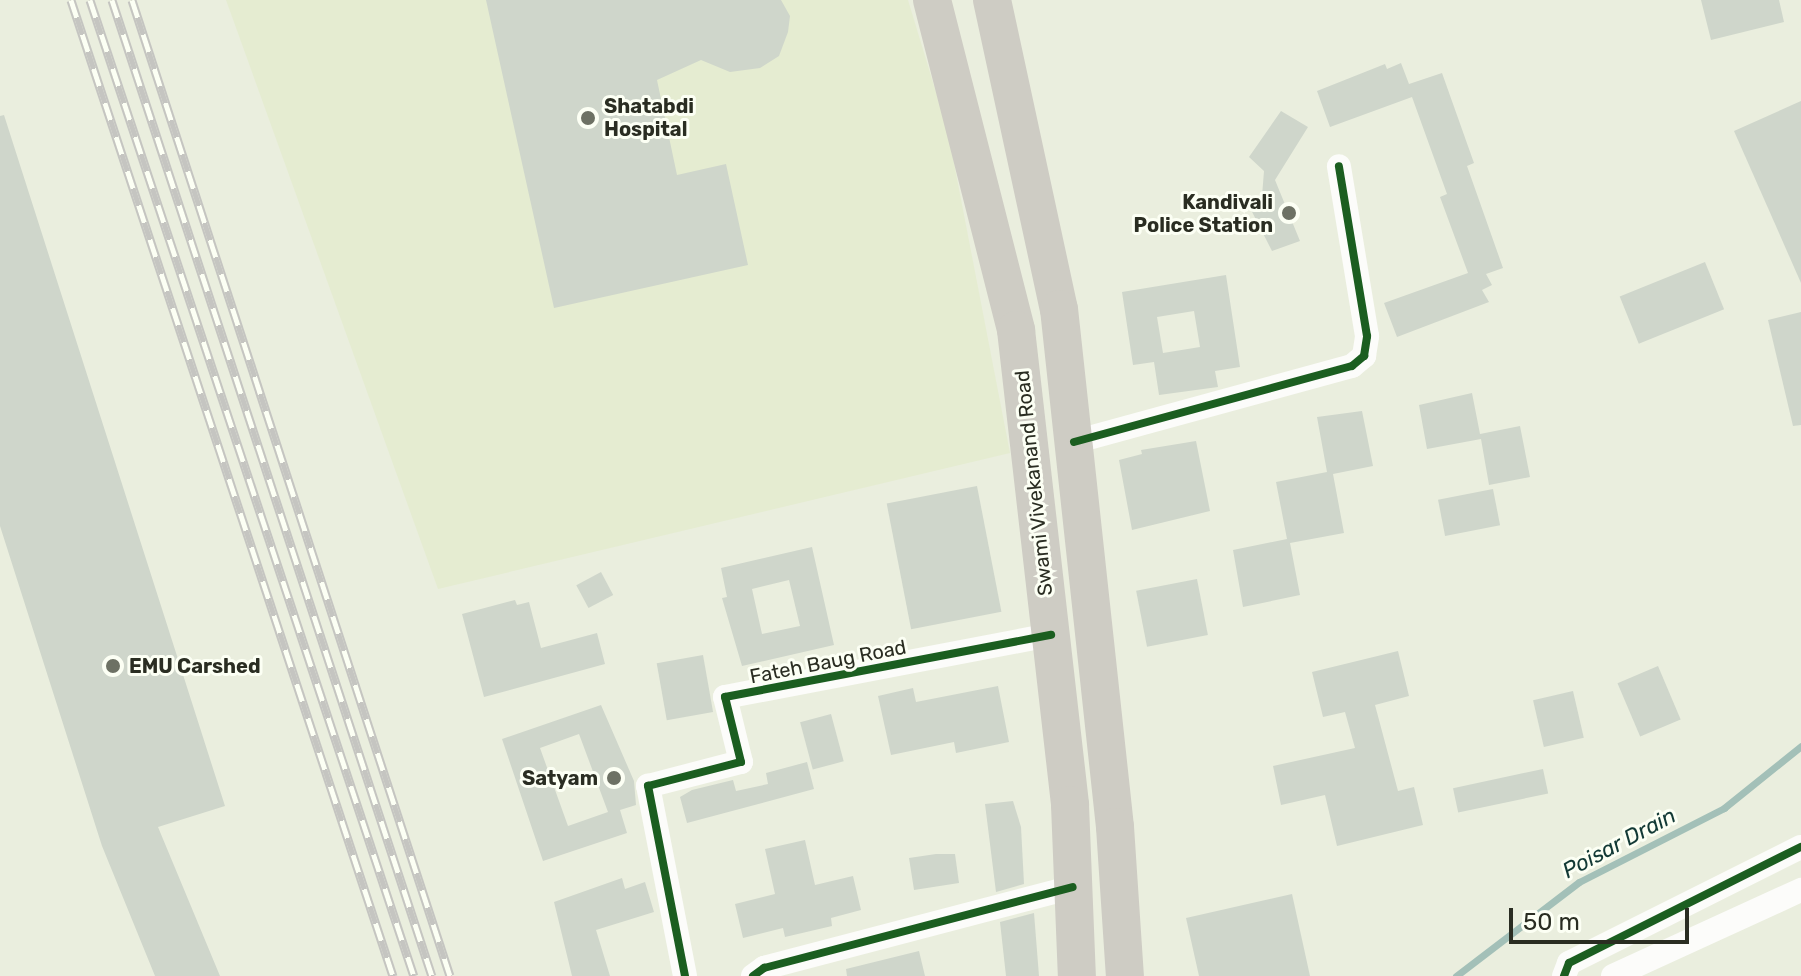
<!DOCTYPE html>
<style>
body{margin:0}
#map{position:relative;width:1801px;height:976px;overflow:hidden;background:#eaeede;font-family:Rubik,sans-serif}
div>[style]{position:absolute}
[style*='--x']{left:calc(var(--x)*1px);top:calc(var(--y)*1px);width:calc(var(--w)*1px);rotate:calc(var(--a)*1deg)}
.built>*{inset:0;background:#e5ecd1}
.stream>*{height:7px;margin:-3.5px;padding:0 3.5px;transform-origin:3.5px;border-radius:3.5px;background:#a3c0b8}
.building>*{inset:0;background:#cfd6cb;transform-origin:0 0}
.street>*{height:24px;margin:-12px;padding:0 12px;transform-origin:12px;border-radius:12px;background:#fcfcfa}
.primary>*{height:38px;margin:-19px;padding:0 19px;transform-origin:19px;border-radius:19px;background:#ceccc4}
.rail>*{height:9px;margin-top:-4.5px;transform-origin:0;background:repeating-linear-gradient(90deg,#fcfff4 0 18px,#c5c5c1 0 36px);box-sizing:border-box;border-block:2px solid #c5c5c1}
.cycleway>*{height:8px;margin:-4px;padding:0 4px;transform-origin:4px;border-radius:4px;background:#1b5e20}
.dots>*{width:22px;height:22px;translate:-50% -50%;box-sizing:border-box;border:4px solid #fcfff4;border-radius:50%}
span{translate:-50% -50%;white-space:nowrap;text-align:center;line-height:1.15;-webkit-text-stroke:6px #fcfff4;paint-order:stroke}
.poi-label{font-size:20px;color:#2a2d22;font-weight:700}
.left{translate:0 -50%;text-align:left}
.right{translate:-100% -50%;text-align:right}
.street-label{font-size:20px;color:#2a2d22}
.water-label{font-size:22px;color:#123935;font-style:italic}
.scale{position:absolute;left:1509px;top:908px;width:180px;height:36px;box-sizing:border-box;border:4px solid #2a2d22;border-top:0;padding-left:10px;font-size:24px;line-height:28px;white-space:nowrap;color:#2a2d22;-webkit-text-stroke:6px #fcfff4;paint-order:stroke}
</style>
<div id="map">
<div class="built">
<div style="clip-path:polygon(226px 0,908px 0,948px 132px,1010px 453px,438px 589px)"></div>
</div>
<div class="stream">
<div style="--x:1456;--y:976;--w:155;--a:-37.4"></div>
<div style="--x:1579;--y:882;--w:163;--a:-27"></div>
<div style="--x:1724;--y:808;--w:99;--a:-38.8"></div>
</div>
<div class="building">
<div style="clip-path:polygon(486px 0,781px 0,790px 16px,788px 32px,779px 56px,760px 68px,730px 72px,701px 60px,657px 80px,677px 175px,726px 164px,748px 265px,554px 308px)"></div>
<div style="clip-path:polygon(1701px 0,1779px 0,1784px 22px,1711px 40px)"></div>
<div style="clip-path:polygon(1401px 63px,1409px 84px,1442px 73px,1474px 163px,1467px 166px,1503px 268px,1486px 274px,1492px 285px,1482px 290px,1489px 302px,1397px 337px,1384px 303px,1468px 273px,1440px 197px,1447px 194px,1412px 97px,1330px 127px,1317px 91px,1385px 64px,1387px 69px)"></div>
<div style="clip-path:polygon(1801px 101px,1801px 283px,1734px 131px)"></div>
<div style="clip-path:polygon(1281px 111px,1308px 127px,1275px 180px,1300px 241px,1272px 251px,1247px 202px,1262px 196px,1264px 171px,1249px 157px)"></div>
<div style="clip-path:polygon(4px 115px,225px 806px,158px 827px,220px 976px,155px 976px,102px 846px,0 526px,0 116px)"></div>
<div style="left:1705px;top:262px;width:51px;height:92px;rotate:68deg"></div>
<div style="clip-path:polygon(evenodd,1226px 275px,1240px 367px,1215px 371px,1218px 387px,1159px 395px,1154px 362px,1133px 365px,1122px 292px,1226px 275px,1194px 311px,1200px 347px,1163px 353px,1157px 317px,1194px 311px)"></div>
<div style="clip-path:polygon(1801px 312px,1801px 425px,1793px 426px,1768px 320px)"></div>
<div style="clip-path:polygon(1472px 393px,1480px 434px,1520px 426px,1530px 477px,1489px 485px,1481px 439px,1427px 449px,1419px 405px)"></div>
<div style="clip-path:polygon(1362px 411px,1373px 466px,1333px 474px,1344px 533px,1290px 543px,1300px 595px,1243px 607px,1233px 550px,1287px 539px,1276px 482px,1327px 472px,1317px 417px)"></div>
<div style="clip-path:polygon(1196px 441px,1210px 511px,1132px 530px,1119px 460px,1142px 454px,1141px 450px)"></div>
<div style="left:977px;top:486px;width:128px;height:92px;rotate:79deg"></div>
<div style="left:1493px;top:489px;width:37px;height:56px;rotate:79deg"></div>
<div style="clip-path:polygon(evenodd,812px 547px,834px 645px,742px 666px,722px 598px,727px 597px,721px 568px,812px 547px,789px 580px,800px 626px,762px 634px,752px 589px,789px 580px)"></div>
<div style="left:601px;top:572px;width:26px;height:28px;rotate:62deg"></div>
<div style="left:1197px;top:579px;width:57px;height:62px;rotate:79deg"></div>
<div style="clip-path:polygon(515px 600px,517px 605px,529px 602px,541px 648px,597px 633px,605px 664px,484px 697px,462px 614px)"></div>
<div style="clip-path:polygon(1398px 651px,1409px 696px,1375px 705px,1398px 791px,1414px 787px,1423px 825px,1337px 846px,1325px 795px,1281px 805px,1273px 766px,1355px 748px,1345px 712px,1323px 717px,1312px 672px)"></div>
<div style="left:703px;top:655px;width:58px;height:47px;rotate:80deg"></div>
<div style="left:1658px;top:666px;width:58px;height:44px;rotate:67deg"></div>
<div style="clip-path:polygon(998px 686px,1009px 742px,956px 753px,954px 742px,891px 755px,878px 696px,913px 688px,916px 702px)"></div>
<div style="left:1573px;top:691px;width:48px;height:41px;rotate:77deg"></div>
<div style="clip-path:polygon(evenodd,601px 705px,634px 781px,636px 805px,620px 810px,627px 833px,543px 861px,502px 739px,601px 705px,579px 734px,608px 812px,568px 826px,540px 748px,579px 734px)"></div>
<div style="left:831px;top:714px;width:49px;height:32px;rotate:75deg"></div>
<div style="clip-path:polygon(807px 762px,814px 789px,687px 823px,680px 797px,692px 790px,733px 780px,736px 791px,768px 784px,766px 773px)"></div>
<div style="left:1543px;top:769px;width:25px;height:92px;rotate:78deg"></div>
<div style="clip-path:polygon(1013px 801px,1021px 827px,1024px 884px,996px 892px,985px 804px)"></div>
<div style="clip-path:polygon(805px 840px,815px 885px,853px 876px,861px 910px,831px 918px,832px 926px,785px 937px,783px 928px,743px 938px,735px 904px,775px 894px,765px 849px)"></div>
<div style="clip-path:polygon(936px 854px,955px 854px,959px 883px,914px 890px,909px 858px)"></div>
<div style="clip-path:polygon(622px 878px,625px 889px,645px 882px,654px 912px,596px 930px,610px 976px,572px 976px,554px 902px)"></div>
<div style="clip-path:polygon(1292px 894px,1310px 976px,1199px 976px,1186px 918px)"></div>
<div style="clip-path:polygon(1034px 913px,1039px 976px,1006px 976px,1000px 922px)"></div>
<div style="clip-path:polygon(919px 951px,925px 976px,847px 976px,846px 969px)"></div>
</div>
<div class="street">
<div style="--x:1074;--y:442;--w:288;--a:-15.3"></div>
<div style="--x:1352;--y:366;--w:16;--a:-40"></div>
<div style="--x:1364;--y:356;--w:20;--a:-81"></div>
<div style="--x:1367;--y:336;--w:172;--a:-99.4"></div>
<div style="--x:685;--y:976;--w:194;--a:-101"></div>
<div style="--x:648;--y:786;--w:96;--a:-14.5"></div>
<div style="--x:741;--y:762;--w:67;--a:-103.8"></div>
<div style="--x:725;--y:697;--w:332;--a:-10.8"></div>
<div style="--x:753;--y:976;--w:14;--a:-36"></div>
<div style="--x:764;--y:968;--w:319;--a:-14.7"></div>
<div style="--x:1564;--y:976;--w:14;--a:-69"></div>
<div style="--x:1569;--y:963;--w:259;--a:-26.6"></div>
<div style="--x:1613;--y:976;--w:207;--a:-24.6"></div>
</div>
<div class="primary">
<div style="--x:932;--y:0;--w:341;--a:75.7"></div>
<div style="--x:1016;--y:330;--w:478;--a:83.5"></div>
<div style="--x:1070;--y:805;--w:171;--a:87.7"></div>
<div style="--x:992;--y:0;--w:316;--a:77.8"></div>
<div style="--x:1059;--y:309;--w:521;--a:83.83"></div>
<div style="--x:1115;--y:827;--w:149;--a:86.2"></div>
</div>
<div class="rail">
<div style="--x:71;--y:0;--w:1028;--a:71.74"></div>
<div style="--x:90;--y:0;--w:1028;--a:71.64"></div>
<div style="--x:112;--y:0;--w:1027;--a:71.85"></div>
<div style="--x:132;--y:0;--w:1026;--a:71.95"></div>
</div>
<div class="cycleway">
<div style="--x:1074;--y:442;--w:288;--a:-15.3"></div>
<div style="--x:1352;--y:366;--w:16;--a:-40"></div>
<div style="--x:1364;--y:356;--w:20;--a:-81"></div>
<div style="--x:1367;--y:336;--w:172;--a:-99.4"></div>
<div style="--x:685;--y:976;--w:194;--a:-101"></div>
<div style="--x:648;--y:786;--w:96;--a:-14.5"></div>
<div style="--x:741;--y:762;--w:67;--a:-103.8"></div>
<div style="--x:725;--y:697;--w:332;--a:-10.8"></div>
<div style="--x:753;--y:976;--w:14;--a:-36"></div>
<div style="--x:764;--y:968;--w:319;--a:-14.7"></div>
<div style="--x:1564;--y:976;--w:14;--a:-69"></div>
<div style="--x:1569;--y:963;--w:259;--a:-26.6"></div>
</div>
<div class="dots">
<div style="left:588px;top:118px;background:#6d7164"></div>
<div style="left:1289px;top:213px;background:#6d7164"></div>
<div style="left:113px;top:666px;background:#6d7164"></div>
<div style="left:614px;top:778px;background:#6d7164"></div>
</div>
<div class="poi-label">
<span class="left" style="left:604px;top:118px">Shatabdi<br>Hospital</span>
<span class="right" style="left:1273px;top:214px">Kandivali<br>Police Station</span>
<span class="left" style="left:129px;top:666px">EMU Carshed</span>
<span class="right" style="left:598px;top:778px">Satyam</span>
</div>
<div class="street-label">
<span style="left:1034px;top:483px;rotate:-96deg">Swami Vivekanand Road</span>
<span style="left:828px;top:662px;rotate:-11deg">Fateh Baug Road</span>
</div>
<div class="water-label">
<span style="left:1619px;top:843px;rotate:-28deg">Poisar Drain</span>
</div>
<div class="scale">50 m</div>
</div>
